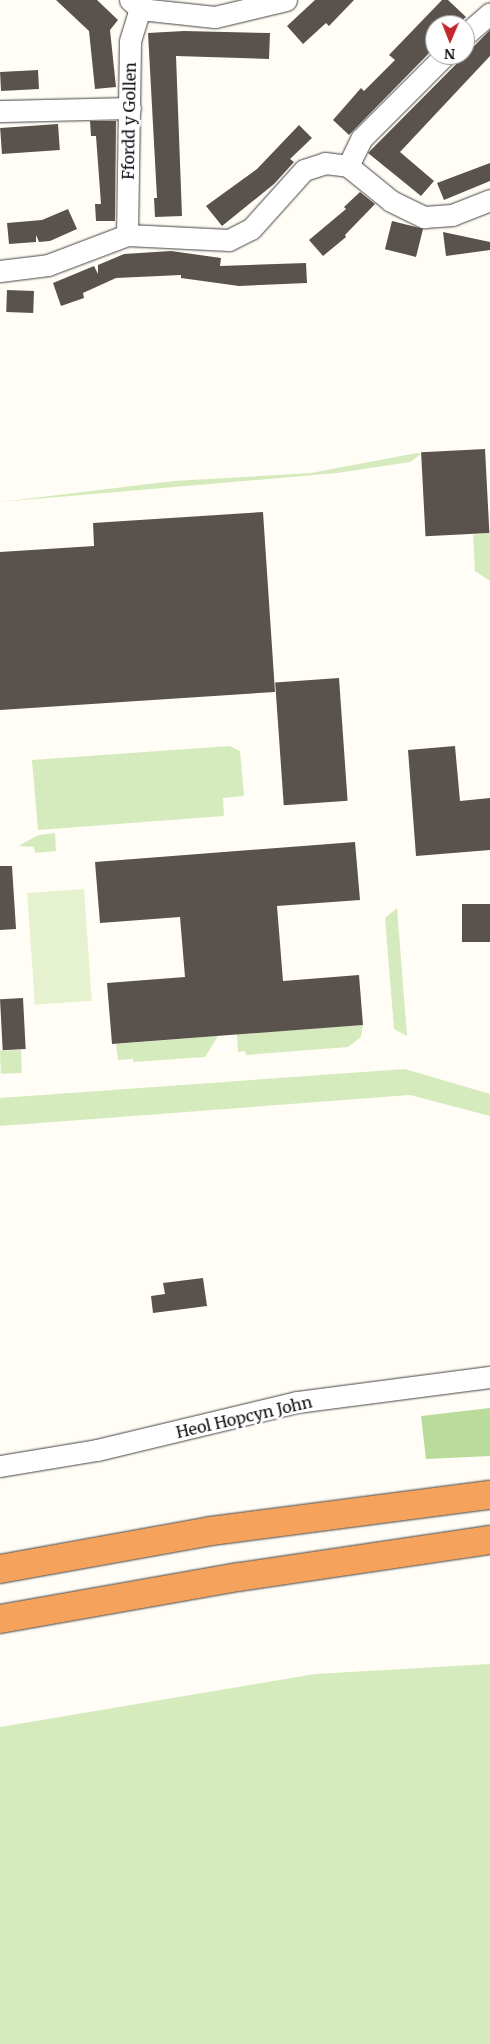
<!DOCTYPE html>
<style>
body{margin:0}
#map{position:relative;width:490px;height:2044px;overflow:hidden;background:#fffdf5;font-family:Merriweather,serif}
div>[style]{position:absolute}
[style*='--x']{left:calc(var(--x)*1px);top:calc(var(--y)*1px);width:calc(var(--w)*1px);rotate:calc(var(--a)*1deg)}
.green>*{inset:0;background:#d5ebbd;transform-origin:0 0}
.forest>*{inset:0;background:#b9dc9c}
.pitch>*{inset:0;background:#e6f2cf;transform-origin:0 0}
.building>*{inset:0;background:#5a524d;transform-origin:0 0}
.roads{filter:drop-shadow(0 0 1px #444) drop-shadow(0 0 1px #444)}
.minor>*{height:21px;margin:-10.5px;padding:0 10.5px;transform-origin:10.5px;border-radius:10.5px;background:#fff}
.highway>*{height:28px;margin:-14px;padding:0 14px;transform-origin:14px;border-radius:14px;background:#f5a25d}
span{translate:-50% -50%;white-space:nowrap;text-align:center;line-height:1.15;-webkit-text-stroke:5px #fff;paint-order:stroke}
.street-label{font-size:16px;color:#111}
.north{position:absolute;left:425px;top:15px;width:50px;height:50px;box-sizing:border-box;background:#fff;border:1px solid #a0a0a0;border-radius:50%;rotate:181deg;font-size:14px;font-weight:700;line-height:20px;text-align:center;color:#111}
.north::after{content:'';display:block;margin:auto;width:18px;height:22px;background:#c4262e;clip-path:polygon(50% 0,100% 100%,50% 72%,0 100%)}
</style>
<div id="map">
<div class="green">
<div style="clip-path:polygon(417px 453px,421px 454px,410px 462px,337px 473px,0 502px,174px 481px,311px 473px)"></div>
<div style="clip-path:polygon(490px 533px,490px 581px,475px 571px,473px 535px)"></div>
<div style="clip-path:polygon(230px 746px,240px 751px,244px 796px,223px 798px,224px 816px,38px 830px,32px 760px)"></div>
<div style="clip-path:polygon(55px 833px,56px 851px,35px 853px,34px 847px,18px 846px,39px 835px)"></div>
<div style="clip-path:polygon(397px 908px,407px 1036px,394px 1029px,385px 918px)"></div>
<div style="clip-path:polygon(363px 1025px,361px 1037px,348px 1047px,246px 1055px,245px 1051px,238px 1052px,237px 1034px)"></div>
<div style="clip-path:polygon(218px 1036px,205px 1057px,133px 1062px,133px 1059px,118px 1060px,116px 1044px)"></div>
<div style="left:21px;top:1050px;width:23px;height:21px;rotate:88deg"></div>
<div style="clip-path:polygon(405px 1069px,490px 1094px,490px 1116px,410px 1095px,0 1126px,0 1098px)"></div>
<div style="clip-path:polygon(490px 1664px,490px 2044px,0 2044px,0 1727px,315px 1674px)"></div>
</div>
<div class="forest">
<div style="clip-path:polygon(490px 1408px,490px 1456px,426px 1459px,421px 1416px)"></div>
</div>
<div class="pitch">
<div style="left:84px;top:889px;width:112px;height:57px;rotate:86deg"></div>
</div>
<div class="building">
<div style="clip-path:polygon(56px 0,97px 0,118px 20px,110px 30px,116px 87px,95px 89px,89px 31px)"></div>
<div style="clip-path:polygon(315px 0,354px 0,329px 26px,326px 23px,303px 44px,287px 26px)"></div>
<div style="clip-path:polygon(442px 0,448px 0,466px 17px,457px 25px,435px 25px,435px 47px,349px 135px,333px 120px,361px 88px,364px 91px,395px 60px,389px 55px)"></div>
<div style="clip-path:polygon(490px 30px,490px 56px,400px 152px,434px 181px,421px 196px,368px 153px)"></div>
<div style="clip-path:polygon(184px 31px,270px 33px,269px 59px,176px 56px,182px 216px,155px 217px,154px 198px,157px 198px,148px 33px)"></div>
<div style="left:38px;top:70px;width:19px;height:38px;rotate:87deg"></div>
<div style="clip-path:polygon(90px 121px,116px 121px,115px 221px,96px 221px,95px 204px,101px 204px,96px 136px,91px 136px)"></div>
<div style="left:58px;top:124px;width:26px;height:58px;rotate:86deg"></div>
<div style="clip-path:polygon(299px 125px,312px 138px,290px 159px,294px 162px,274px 184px,222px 226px,206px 206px,257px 169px)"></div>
<div style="clip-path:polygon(490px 163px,490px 181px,444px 200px,437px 183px)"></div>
<div style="clip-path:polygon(360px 192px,375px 204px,345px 235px,346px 237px,323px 256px,309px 240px,346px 209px,344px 207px)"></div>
<div style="clip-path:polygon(68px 209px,77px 229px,50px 241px,39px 242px,36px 235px,36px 242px,9px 244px,7px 223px,42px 220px)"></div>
<div style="left:392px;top:221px;width:32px;height:29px;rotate:14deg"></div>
<div style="clip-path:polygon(443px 232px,490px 242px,490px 250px,446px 256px)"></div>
<div style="clip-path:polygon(171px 251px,221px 258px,220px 266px,306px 263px,307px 283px,239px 286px,181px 278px,181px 275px,116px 278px,83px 293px,84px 298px,61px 306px,53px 283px,94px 266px,98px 274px,98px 265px,124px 254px)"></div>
<div style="left:7px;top:290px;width:27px;height:22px;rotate:2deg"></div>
<div style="left:485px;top:449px;width:84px;height:64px;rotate:87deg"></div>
<div style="clip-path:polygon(263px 512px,275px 692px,0 710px,0 552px,94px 546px,93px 523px)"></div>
<div style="left:339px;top:678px;width:123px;height:64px;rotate:86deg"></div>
<div style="clip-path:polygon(455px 746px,460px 801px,490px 798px,490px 850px,416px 856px,408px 750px)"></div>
<div style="clip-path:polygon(355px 842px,360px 900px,277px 906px,283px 981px,359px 975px,363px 1025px,112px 1044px,107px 983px,185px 977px,180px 917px,100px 923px,95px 862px)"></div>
<div style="clip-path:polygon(0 866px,12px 866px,16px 929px,0 930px)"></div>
<div style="left:490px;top:904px;width:38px;height:28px;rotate:90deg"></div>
<div style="left:23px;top:998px;width:51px;height:23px;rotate:87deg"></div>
<div style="clip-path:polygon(203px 1278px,207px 1306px,153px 1313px,151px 1296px,165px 1294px,163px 1283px)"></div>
</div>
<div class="roads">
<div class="minor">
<div style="--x:130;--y:0;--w:13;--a:42"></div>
<div style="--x:140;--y:9;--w:75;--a:6.1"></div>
<div style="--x:215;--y:17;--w:73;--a:-13.5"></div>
<div style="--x:465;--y:35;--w:33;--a:-41"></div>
<div style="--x:0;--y:111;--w:130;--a:-1.3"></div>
<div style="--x:348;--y:166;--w:30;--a:-64"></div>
<div style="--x:361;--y:139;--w:119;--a:-45"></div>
<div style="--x:127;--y:235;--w:194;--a:-89.1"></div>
<div style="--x:130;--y:41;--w:34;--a:-73"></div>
<div style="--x:0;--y:271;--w:48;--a:-7.1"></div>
<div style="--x:48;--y:265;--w:85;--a:-20.8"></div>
<div style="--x:127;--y:235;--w:102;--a:2.8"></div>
<div style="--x:229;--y:240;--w:25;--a:-27"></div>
<div style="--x:251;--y:229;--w:79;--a:-48.1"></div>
<div style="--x:304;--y:170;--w:22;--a:-18"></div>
<div style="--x:325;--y:163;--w:23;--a:7"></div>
<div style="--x:348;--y:166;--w:55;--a:39.1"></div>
<div style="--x:391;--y:201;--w:37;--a:26"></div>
<div style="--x:424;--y:217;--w:28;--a:-4"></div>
<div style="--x:452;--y:215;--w:41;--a:-21.5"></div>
<div style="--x:0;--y:1466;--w:98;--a:-9.4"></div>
<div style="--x:97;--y:1450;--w:206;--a:-13.5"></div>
<div style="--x:297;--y:1402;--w:195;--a:-7.4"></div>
</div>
<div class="highway">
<div style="--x:0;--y:1569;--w:214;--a:-10.2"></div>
<div style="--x:211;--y:1531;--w:281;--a:-7.4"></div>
<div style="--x:0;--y:1619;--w:243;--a:-10"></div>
<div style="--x:239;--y:1577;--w:254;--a:-8.4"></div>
</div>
</div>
<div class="street-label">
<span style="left:129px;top:121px;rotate:-89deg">Ffordd y Gollen</span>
<span style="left:244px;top:1417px;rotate:-13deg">Heol Hopcyn John</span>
</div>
<div class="north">N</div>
</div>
